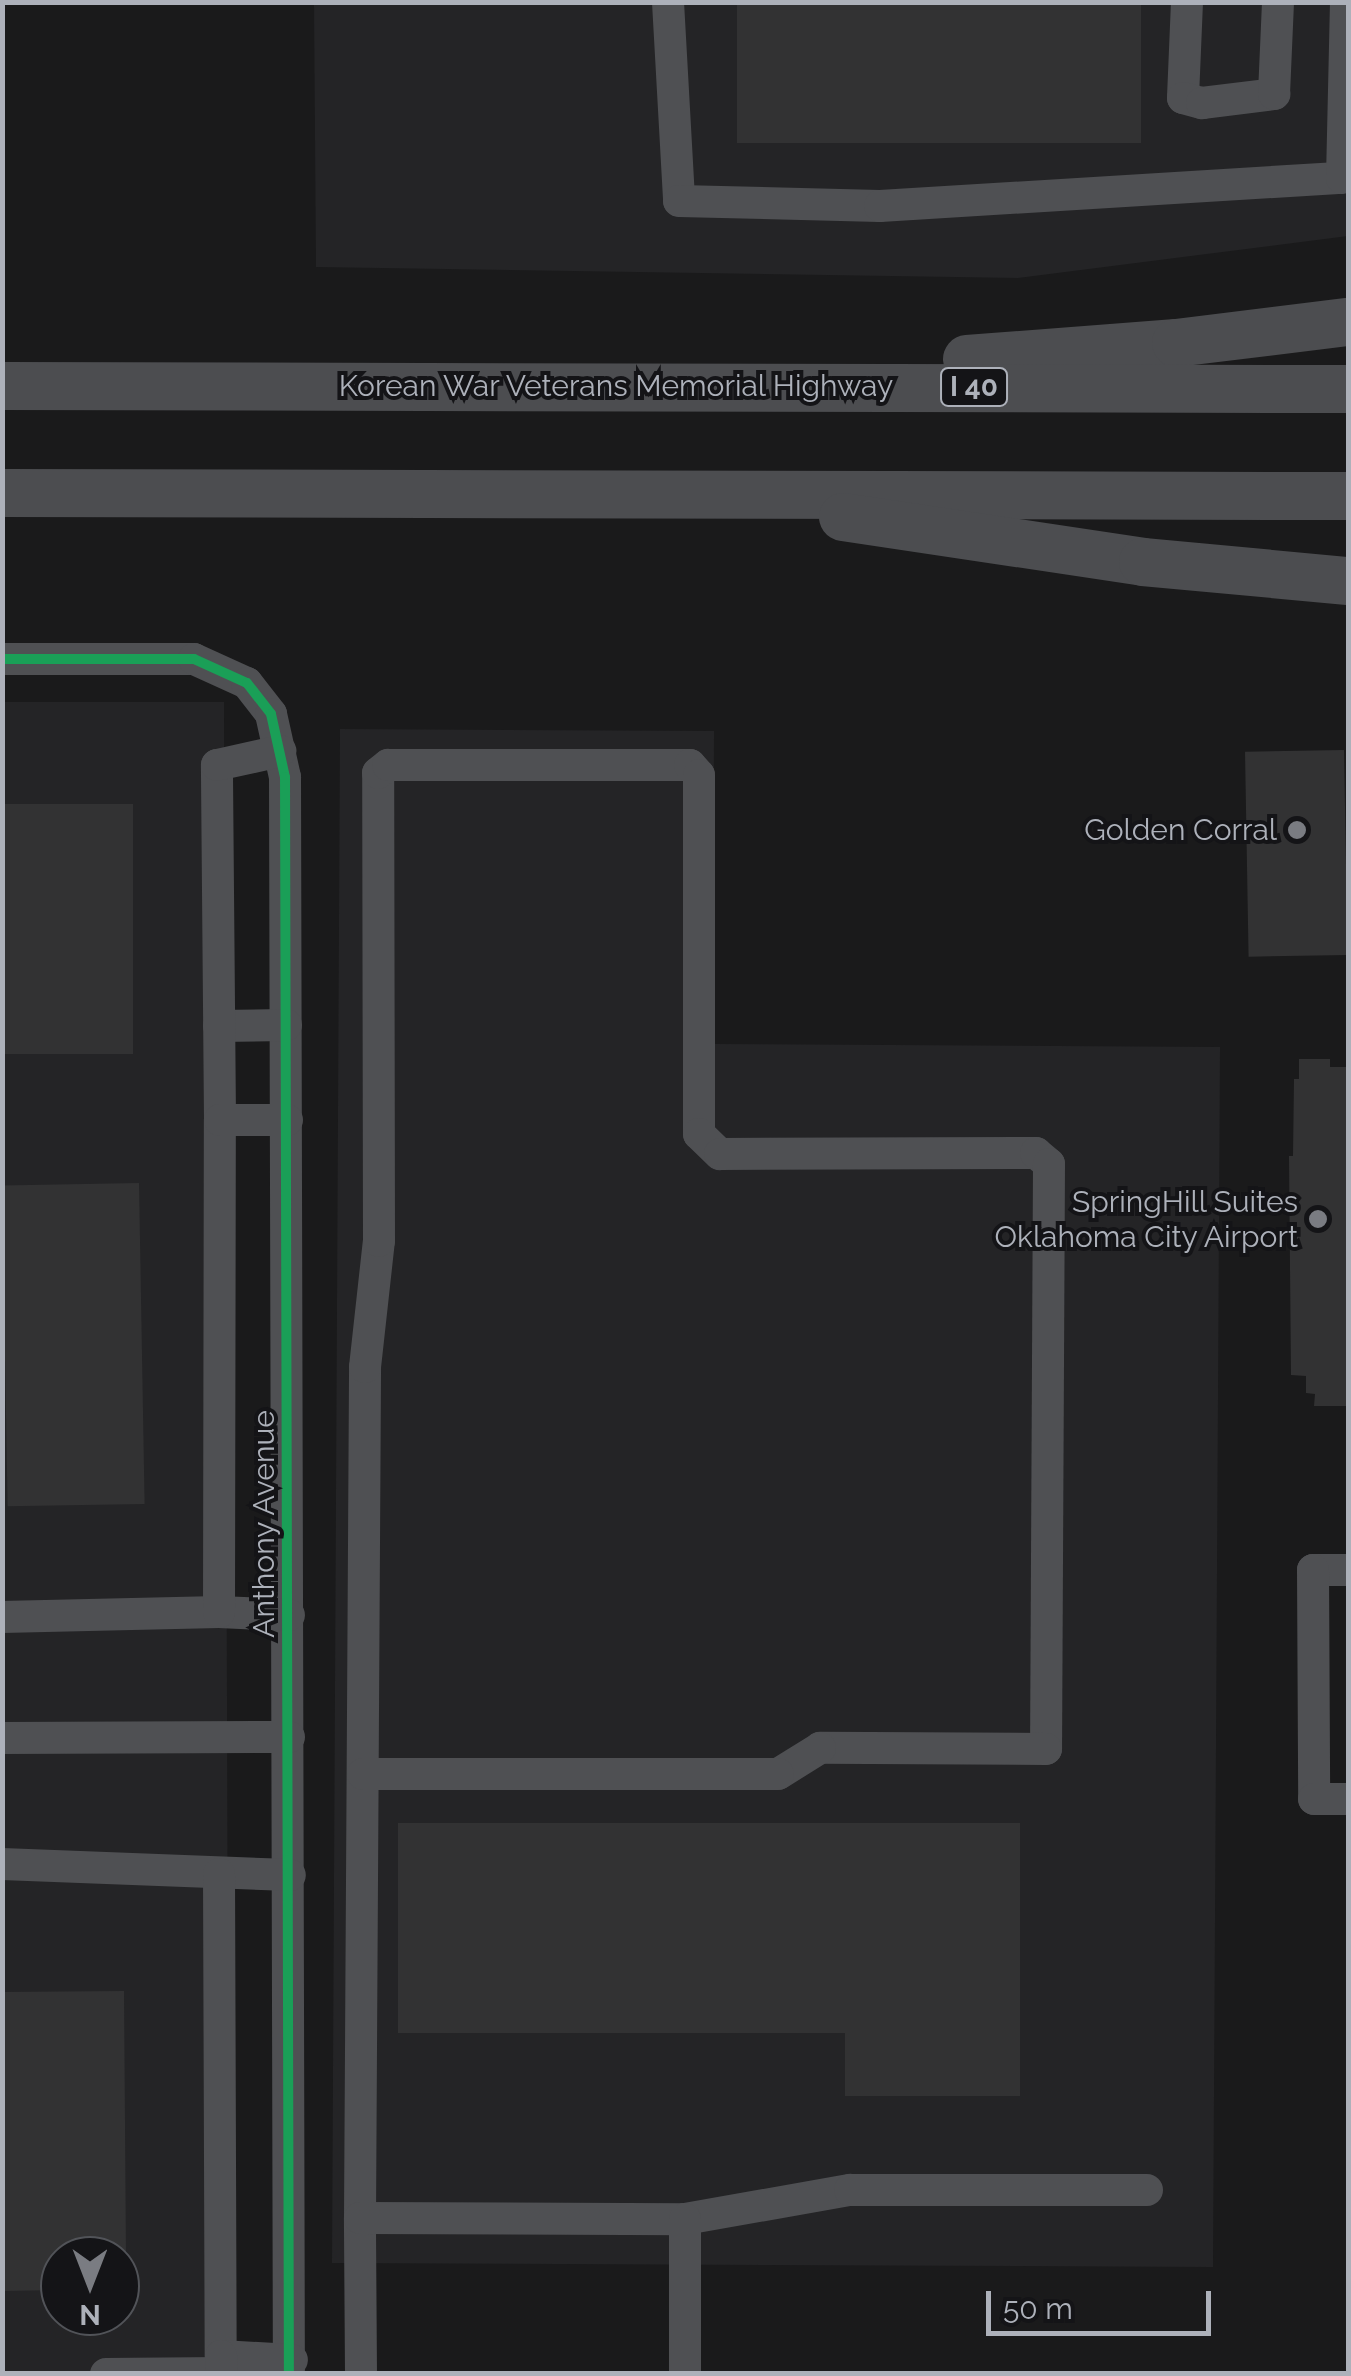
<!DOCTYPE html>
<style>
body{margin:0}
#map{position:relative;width:1351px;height:2376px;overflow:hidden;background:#1a1a1b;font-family:Raleway,sans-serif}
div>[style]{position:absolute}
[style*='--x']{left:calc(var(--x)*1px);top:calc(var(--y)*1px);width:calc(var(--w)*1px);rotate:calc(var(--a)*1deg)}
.built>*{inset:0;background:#242426}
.building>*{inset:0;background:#323233;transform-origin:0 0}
.minor>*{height:32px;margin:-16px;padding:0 16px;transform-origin:16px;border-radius:16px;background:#4f5053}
.highway>*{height:48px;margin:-24px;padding:0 24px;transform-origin:24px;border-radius:24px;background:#4c4d50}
.cycleway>*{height:10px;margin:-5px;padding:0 5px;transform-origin:5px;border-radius:5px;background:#1a9f57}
.dots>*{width:28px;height:28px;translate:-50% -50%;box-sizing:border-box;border:5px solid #141417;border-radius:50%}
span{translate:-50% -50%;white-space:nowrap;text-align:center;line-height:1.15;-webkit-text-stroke:8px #141417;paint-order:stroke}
.shield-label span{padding:2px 8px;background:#141417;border:2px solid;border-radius:8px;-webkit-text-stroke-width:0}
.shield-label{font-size:28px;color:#adb1ba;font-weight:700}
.street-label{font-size:30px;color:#adb1ba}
.poi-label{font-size:30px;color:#adb1ba}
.right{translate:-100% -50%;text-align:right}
.frame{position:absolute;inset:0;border:5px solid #adb1ba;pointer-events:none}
.north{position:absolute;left:40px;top:2236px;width:100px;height:100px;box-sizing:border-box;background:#141417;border:2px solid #515358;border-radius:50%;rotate:180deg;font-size:28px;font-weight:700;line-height:40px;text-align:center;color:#adb1ba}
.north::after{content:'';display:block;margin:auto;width:35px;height:45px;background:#7a7c82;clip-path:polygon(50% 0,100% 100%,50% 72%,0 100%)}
.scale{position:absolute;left:986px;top:2291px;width:225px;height:45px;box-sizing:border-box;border:5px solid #adb1ba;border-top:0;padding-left:12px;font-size:30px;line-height:35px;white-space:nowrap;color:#adb1ba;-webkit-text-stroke:8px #141417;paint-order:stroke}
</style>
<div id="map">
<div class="built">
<div style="clip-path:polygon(314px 3px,1348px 3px,1348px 236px,1018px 278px,316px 267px)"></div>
<div style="clip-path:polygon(evenodd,3px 702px,224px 702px,229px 2373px,3px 2374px,3px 702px,60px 2256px,120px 2256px,120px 2316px,60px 2316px,60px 2256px)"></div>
<div style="clip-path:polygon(340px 729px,714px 731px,713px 1044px,1220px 1047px,1213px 2267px,332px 2263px)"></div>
</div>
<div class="building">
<div style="left:737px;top:2px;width:404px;height:141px"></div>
<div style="left:1344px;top:750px;width:205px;height:99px;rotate:89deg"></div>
<div style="left:2px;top:804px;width:131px;height:250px"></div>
<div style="clip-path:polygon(1299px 1059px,1330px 1059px,1330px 1067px,1348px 1067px,1348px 1406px,1314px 1406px,1315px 1394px,1306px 1393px,1306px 1376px,1291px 1375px,1289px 1156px,1293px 1156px,1294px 1079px,1299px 1079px)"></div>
<div style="left:139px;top:1183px;width:321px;height:137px;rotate:89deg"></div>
<div style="clip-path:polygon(398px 1823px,1020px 1823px,1020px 2096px,845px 2096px,845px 2033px,398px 2033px)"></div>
<div style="clip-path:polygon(124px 1991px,126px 2256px,60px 2256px,60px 2290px,2px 2291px,2px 1992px)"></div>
</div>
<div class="minor">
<div style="--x:668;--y:2;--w:199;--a:86.8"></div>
<div style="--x:679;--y:201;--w:201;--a:1.4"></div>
<div style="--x:880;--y:206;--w:463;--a:-3.5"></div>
<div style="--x:1342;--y:178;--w:176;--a:-88.7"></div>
<div style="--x:1187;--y:2;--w:96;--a:92.4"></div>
<div style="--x:1183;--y:98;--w:20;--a:15"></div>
<div style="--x:1202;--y:103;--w:73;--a:-7.1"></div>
<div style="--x:1274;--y:94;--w:92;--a:-87.5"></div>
<div style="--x:2;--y:659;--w:192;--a:0"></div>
<div style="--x:194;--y:659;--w:58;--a:24.4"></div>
<div style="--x:247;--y:683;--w:39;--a:52"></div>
<div style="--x:271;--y:714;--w:65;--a:77.5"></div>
<div style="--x:285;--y:777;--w:1597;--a:89.86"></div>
<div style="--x:219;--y:1026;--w:67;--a:-0.9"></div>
<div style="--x:220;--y:1120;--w:355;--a:-90.5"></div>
<div style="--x:217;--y:765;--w:65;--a:-12.5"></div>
<div style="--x:1348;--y:1570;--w:35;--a:180"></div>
<div style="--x:1313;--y:1570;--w:229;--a:89.7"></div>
<div style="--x:1314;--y:1799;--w:34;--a:0"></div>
<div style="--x:219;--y:1612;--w:70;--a:2.5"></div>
<div style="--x:2;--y:1617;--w:217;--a:-1.3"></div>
<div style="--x:219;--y:1612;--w:492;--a:-89.9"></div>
<div style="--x:220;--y:1120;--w:67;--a:0"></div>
<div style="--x:2;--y:1738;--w:287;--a:-0.2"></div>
<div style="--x:2;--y:1864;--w:288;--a:2.2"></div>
<div style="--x:219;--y:1874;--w:482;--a:89.8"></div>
<div style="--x:221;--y:2356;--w:71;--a:3.2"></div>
<div style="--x:360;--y:2218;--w:851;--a:-89.66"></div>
<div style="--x:365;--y:1367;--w:127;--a:-83.7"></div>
<div style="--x:379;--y:1241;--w:468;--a:-90.1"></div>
<div style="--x:378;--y:773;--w:13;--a:-39"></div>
<div style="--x:388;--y:765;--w:302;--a:0"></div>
<div style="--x:690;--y:765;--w:13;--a:48"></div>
<div style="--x:699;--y:775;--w:359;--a:90"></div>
<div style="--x:699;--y:1134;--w:29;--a:44"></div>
<div style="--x:720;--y:1154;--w:316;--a:-0.2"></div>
<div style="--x:1036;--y:1153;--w:17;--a:40"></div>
<div style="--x:1049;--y:1164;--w:585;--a:90.29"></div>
<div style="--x:1046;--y:1749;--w:226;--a:-179.7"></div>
<div style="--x:820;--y:1748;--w:49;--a:148.2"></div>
<div style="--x:778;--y:1774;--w:415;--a:180"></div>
<div style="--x:685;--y:2219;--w:168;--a:-10"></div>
<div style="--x:850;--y:2190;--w:297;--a:0"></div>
<div style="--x:106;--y:2374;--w:116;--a:-0.5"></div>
<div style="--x:222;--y:2373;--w:17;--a:-93"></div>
<div style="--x:361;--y:2374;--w:156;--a:-90.4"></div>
<div style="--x:360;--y:2218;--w:325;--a:0.2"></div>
<div style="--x:685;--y:2219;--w:155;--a:90"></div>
</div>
<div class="highway">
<div style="--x:967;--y:359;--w:210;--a:-4.4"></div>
<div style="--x:1176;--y:343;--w:173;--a:-7"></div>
<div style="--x:2;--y:386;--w:1346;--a:0.13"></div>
<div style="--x:2;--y:493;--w:1346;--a:0.13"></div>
<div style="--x:843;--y:517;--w:303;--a:8.5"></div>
<div style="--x:1143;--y:562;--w:206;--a:5.3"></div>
</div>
<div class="cycleway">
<div style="--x:2;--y:659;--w:192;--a:0"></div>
<div style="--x:194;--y:659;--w:58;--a:24.4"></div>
<div style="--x:247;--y:683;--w:39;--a:52"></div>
<div style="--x:271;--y:714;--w:65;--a:77.5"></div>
<div style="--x:285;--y:777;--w:1597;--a:89.86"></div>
</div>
<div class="dots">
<div style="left:1297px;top:830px;background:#7a7c82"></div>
<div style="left:1318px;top:1219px;background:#7a7c82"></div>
</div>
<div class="shield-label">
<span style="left:974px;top:387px">I 40</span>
</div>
<div class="street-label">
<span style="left:616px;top:386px">Korean War Veterans Memorial Highway</span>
<span style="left:264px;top:1524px;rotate:-90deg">Anthony Avenue</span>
</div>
<div class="poi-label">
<span class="right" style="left:1277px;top:830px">Golden Corral</span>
<span class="right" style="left:1298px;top:1219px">SpringHill Suites<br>Oklahoma City Airport</span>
</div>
<div class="frame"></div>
<div class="north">N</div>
<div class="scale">50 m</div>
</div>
